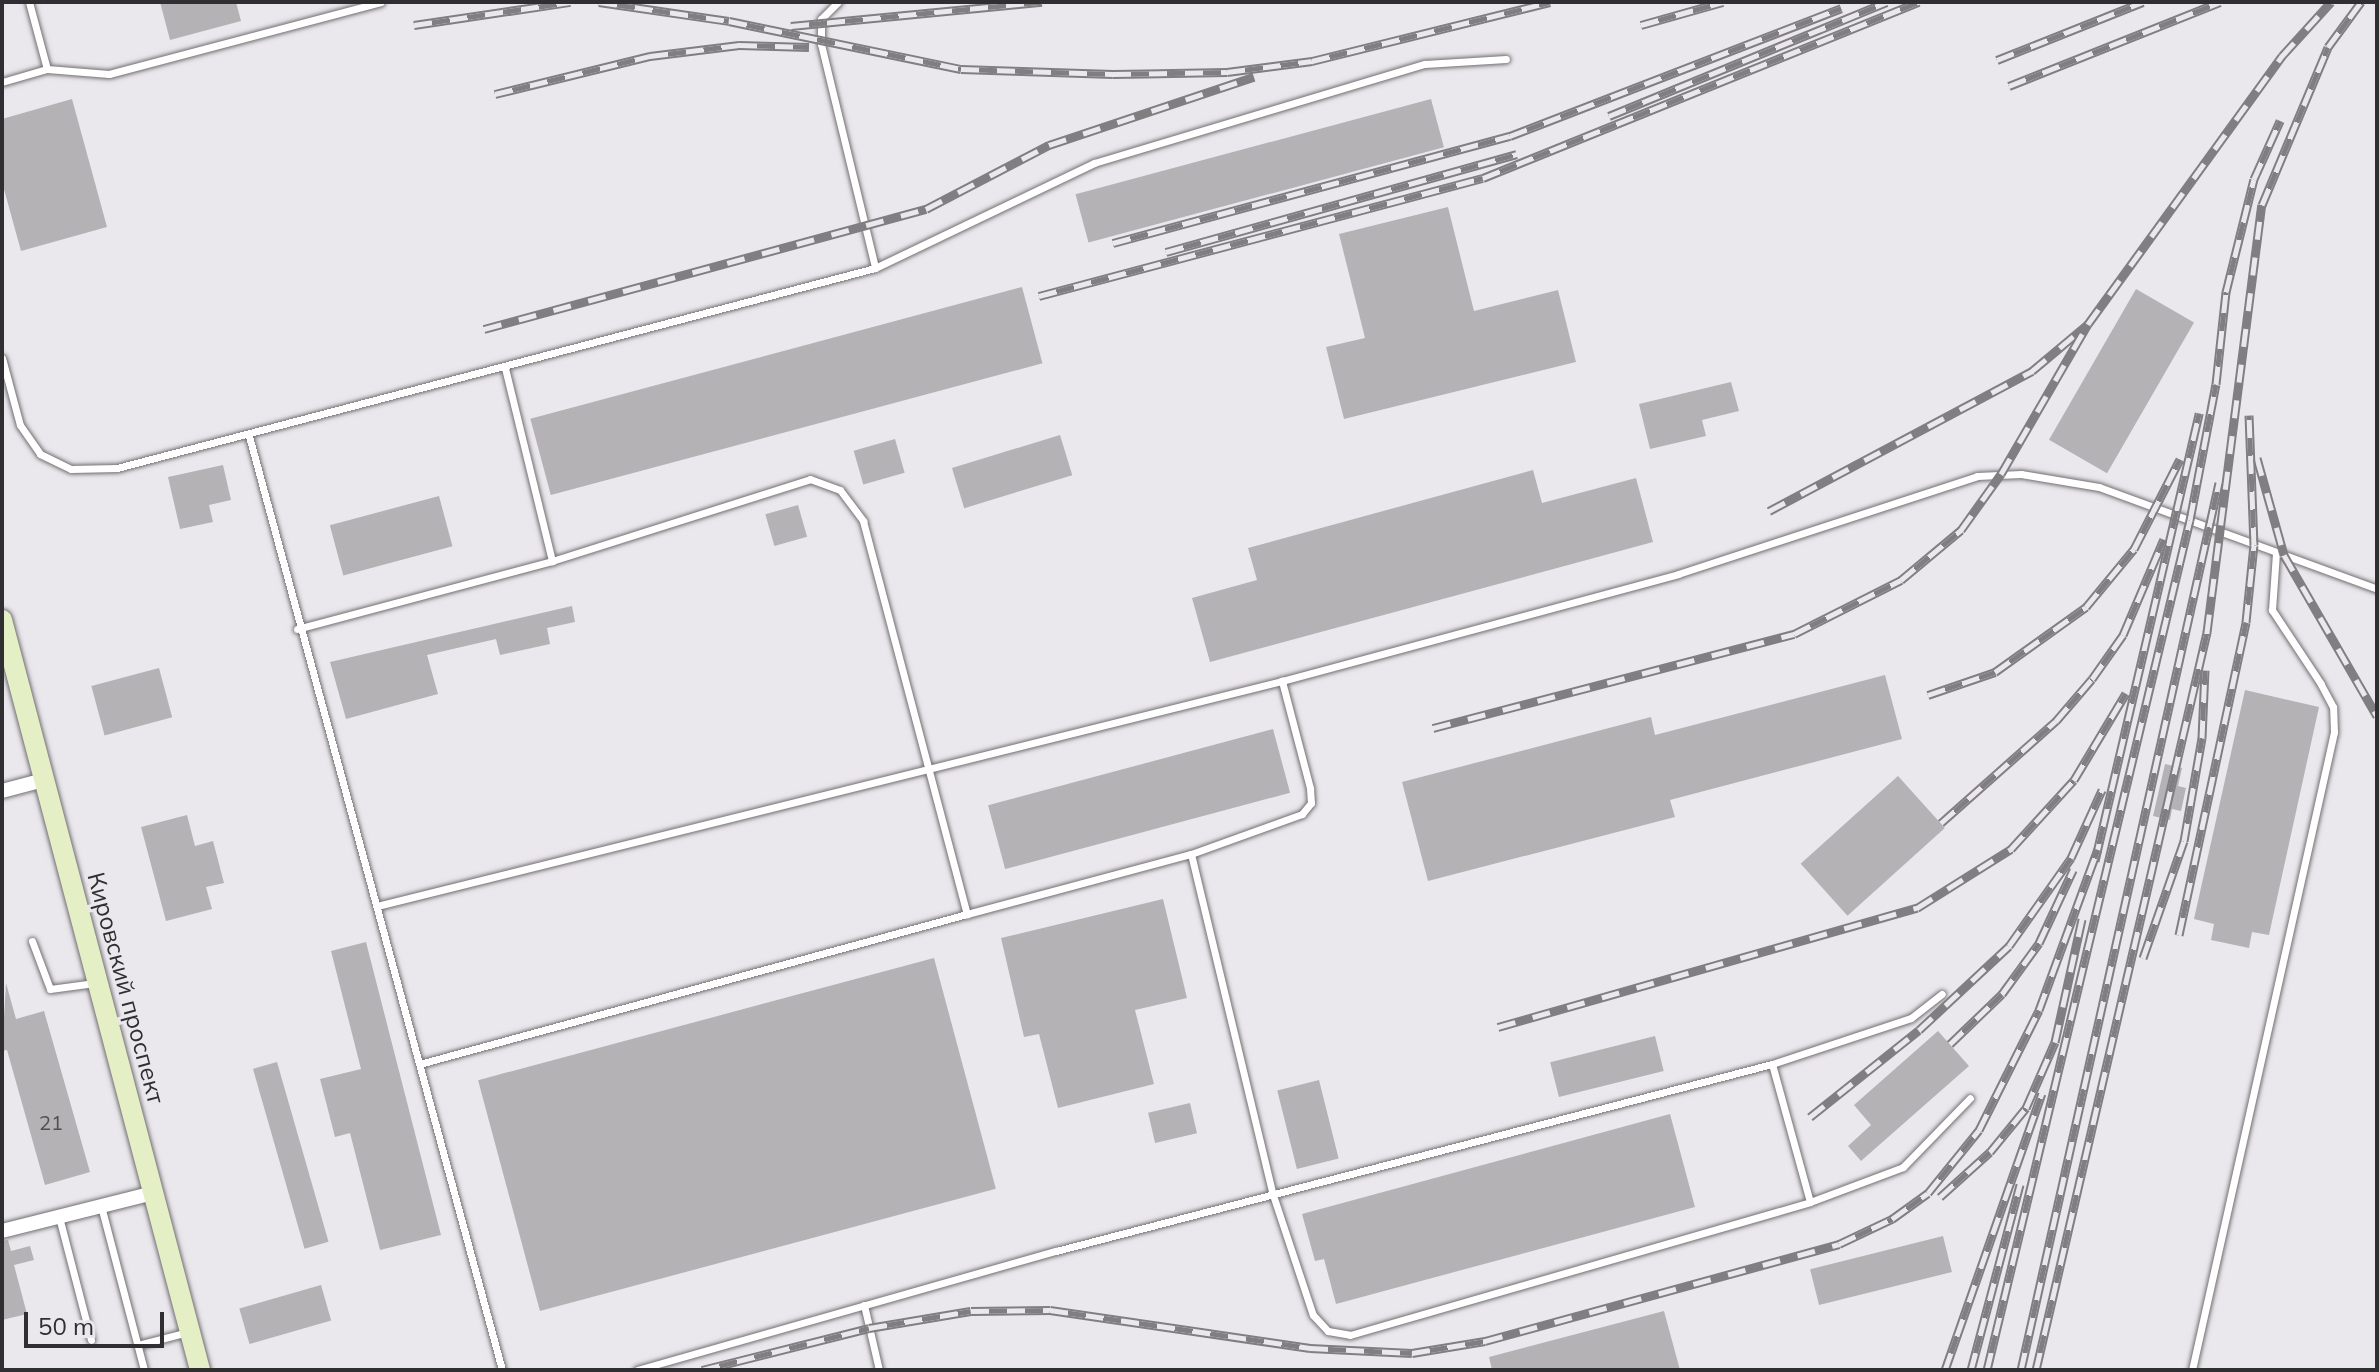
<!DOCTYPE html>
<meta charset="utf-8">
<style>
body{margin:0}
#map{position:relative;width:2379px;height:1372px;overflow:hidden;background:#ebe8ed;font-family:Mulish,sans-serif}
div>[style]{position:absolute}
[style*='--x']{left:calc(var(--x)*1px);top:calc(var(--y)*1px);width:calc(var(--w)*1px);rotate:calc(var(--a)*1deg)}
.building>*{inset:0;background:#b5b2b6;transform-origin:0 0}
.roads{filter:drop-shadow(0 0 2px #726f73) drop-shadow(0 0 2px #726f73)}
.service>*{height:7px;margin:-3.5px;padding:0 3.5px;transform-origin:3.5px;border-radius:3.5px;background:#fff}
.minor>*{height:14px;margin:-7px;padding:0 7px;transform-origin:7px;border-radius:7px;background:#fff}
.secondary>*{height:20px;margin:-10px;padding:0 10px;transform-origin:10px;border-radius:10px;background:#e5efc6}
.rail>*{height:9px;margin-top:-4.5px;transform-origin:0;background:repeating-linear-gradient(90deg,#ebe8ed 0 18px,#807e81 0 36px);box-sizing:border-box;border-block:2px solid #807e81}
span{translate:-50% -50%;white-space:nowrap;text-align:center;line-height:1.15;-webkit-text-stroke:6px #ebe8ed;paint-order:stroke}
.number-label{font-size:20px;color:#504f52}
.number-label span{-webkit-text-stroke-width:0}
.street-label{font-size:24px;color:#2f2e30}
.frame{position:absolute;inset:0;border:4px solid #2f2e30;pointer-events:none}
.scale{position:absolute;left:24px;top:1312px;width:140px;height:36px;box-sizing:border-box;border:4px solid #2f2e30;border-top:0;padding-left:10px;font-size:24px;line-height:28px;white-space:nowrap;color:#2f2e30;-webkit-text-stroke:6px #ebe8ed;paint-order:stroke}
</style>
<div id="map">
<div class="building">
<div style="clip-path:polygon(160px 2px,236px 2px,241px 21px,170px 40px)"></div>
<div style="clip-path:polygon(72px 99px,107px 227px,21px 251px,2px 182px,2px 119px)"></div>
<div style="left:1431px;top:99px;width:50px;height:368px;rotate:75deg"></div>
<div style="clip-path:polygon(1448px 207px,1474px 311px,1558px 290px,1576px 362px,1344px 419px,1326px 347px,1365px 338px,1339px 234px)"></div>
<div style="left:1022px;top:287px;width:79px;height:509px;rotate:75deg"></div>
<div style="left:2136px;top:289px;width:67px;height:174px;rotate:30deg"></div>
<div style="clip-path:polygon(1731px 382px,1739px 411px,1702px 420px,1706px 436px,1650px 449px,1639px 404px)"></div>
<div style="left:1060px;top:435px;width:42px;height:113px;rotate:73deg"></div>
<div style="left:895px;top:439px;width:35px;height:43px;rotate:74deg"></div>
<div style="clip-path:polygon(223px 465px,231px 500px,209px 505px,213px 522px,180px 529px,168px 477px)"></div>
<div style="clip-path:polygon(1533px 470px,1542px 503px,1636px 478px,1653px 542px,1210px 662px,1192px 598px,1257px 580px,1248px 548px)"></div>
<div style="left:439px;top:496px;width:52px;height:113px;rotate:75deg"></div>
<div style="left:798px;top:505px;width:33px;height:34px;rotate:74deg"></div>
<div style="clip-path:polygon(572px 606px,575px 622px,547px 628px,550px 644px,500px 655px,496px 639px,427px 655px,438px 694px,346px 719px,330px 662px)"></div>
<div style="left:159px;top:668px;width:51px;height:70px;rotate:75deg"></div>
<div style="clip-path:polygon(1885px 675px,1902px 739px,1670px 800px,1675px 817px,1428px 881px,1402px 782px,1651px 717px,1655px 735px)"></div>
<div style="clip-path:polygon(2245px 690px,2319px 707px,2269px 935px,2252px 932px,2249px 948px,2211px 940px,2214px 924px,2194px 919px)"></div>
<div style="left:1273px;top:729px;width:66px;height:295px;rotate:75deg"></div>
<div style="clip-path:polygon(2165px 764px,2182px 768px,2178px 786px,2186px 788px,2181px 811px,2172px 809px,2170px 820px,2153px 816px)"></div>
<div style="left:1898px;top:776px;width:70px;height:131px;rotate:48deg"></div>
<div style="clip-path:polygon(187px 815px,195px 846px,213px 841px,224px 883px,206px 887px,212px 909px,166px 921px,141px 827px)"></div>
<div style="clip-path:polygon(1163px 899px,1187px 998px,1135px 1010px,1154px 1084px,1058px 1108px,1039px 1034px,1024px 1037px,1001px 938px)"></div>
<div style="clip-path:polygon(366px 942px,441px 1235px,380px 1250px,350px 1133px,335px 1137px,320px 1079px,361px 1069px,331px 951px)"></div>
<div style="left:934px;top:958px;width:239px;height:472px;rotate:75deg"></div>
<div style="clip-path:polygon(6px 983px,16px 1019px,44px 1011px,90px 1172px,45px 1185px,7px 1050px,2px 1051px)"></div>
<div style="clip-path:polygon(1938px 1031px,1969px 1066px,1861px 1161px,1848px 1146px,1871px 1125px,1854px 1105px)"></div>
<div style="left:1655px;top:1036px;width:36px;height:108px;rotate:76deg"></div>
<div style="left:277px;top:1062px;width:187px;height:25px;rotate:74deg"></div>
<div style="left:1319px;top:1080px;width:81px;height:43px;rotate:76deg"></div>
<div style="left:1190px;top:1103px;width:31px;height:43px;rotate:77deg"></div>
<div style="clip-path:polygon(1670px 1114px,1695px 1207px,1336px 1304px,1324px 1259px,1315px 1261px,1302px 1214px)"></div>
<div style="left:1943px;top:1236px;width:37px;height:137px;rotate:76deg"></div>
<div style="clip-path:polygon(8px 1240px,11px 1251px,30px 1246px,34px 1260px,14px 1265px,27px 1314px,2px 1320px,2px 1241px)"></div>
<div style="left:321px;top:1285px;width:37px;height:85px;rotate:74deg"></div>
<div style="clip-path:polygon(1664px 1311px,1680px 1370px,1492px 1370px,1489px 1357px)"></div>
</div>
<div class="roads">
<div class="service">
<div style="--x:29;--y:2;--w:69;--a:75"></div>
<div style="--x:838;--y:2;--w:24;--a:135"></div>
<div style="--x:821;--y:19;--w:25;--a:90"></div>
<div style="--x:821;--y:44;--w:230;--a:76.4"></div>
<div style="--x:2;--y:82;--w:47;--a:-16.1"></div>
<div style="--x:47;--y:69;--w:62;--a:4.6"></div>
<div style="--x:109;--y:74;--w:281;--a:-14.8"></div>
<div style="--x:2;--y:358;--w:69;--a:75"></div>
<div style="--x:20;--y:425;--w:35;--a:55"></div>
<div style="--x:40;--y:454;--w:34;--a:26"></div>
<div style="--x:71;--y:469;--w:46;--a:-1.2"></div>
<div style="--x:117;--y:468;--w:784;--a:-14.78"></div>
<div style="--x:875;--y:268;--w:243;--a:-25.6"></div>
<div style="--x:1094;--y:163;--w:345;--a:-16.7"></div>
<div style="--x:1425;--y:64;--w:81;--a:-3.5"></div>
<div style="--x:505;--y:368;--w:199;--a:76.3"></div>
<div style="--x:249;--y:436;--w:968;--a:74.84"></div>
<div style="--x:297;--y:629;--w:264;--a:-14.9"></div>
<div style="--x:552;--y:561;--w:271;--a:-17.6"></div>
<div style="--x:810;--y:479;--w:32;--a:20"></div>
<div style="--x:840;--y:490;--w:39;--a:53"></div>
<div style="--x:863;--y:521;--w:407;--a:75.2"></div>
<div style="--x:967;--y:914;--w:564;--a:164.68"></div>
<div style="--x:1191;--y:854;--w:351;--a:76.5"></div>
<div style="--x:1273;--y:1195;--w:126;--a:71.6"></div>
<div style="--x:1313;--y:1315;--w:22;--a:47"></div>
<div style="--x:1328;--y:1331;--w:22;--a:10"></div>
<div style="--x:1350;--y:1335;--w:479;--a:-16.1"></div>
<div style="--x:1810;--y:1202;--w:99;--a:-20.6"></div>
<div style="--x:1903;--y:1167;--w:96;--a:-45.8"></div>
<div style="--x:377;--y:906;--w:933;--a:-13.96"></div>
<div style="--x:1282;--y:681;--w:410;--a:-15.1"></div>
<div style="--x:1678;--y:574;--w:315;--a:-18.1"></div>
<div style="--x:1977;--y:476;--w:44;--a:-2.6"></div>
<div style="--x:2021;--y:474;--w:79;--a:9.5"></div>
<div style="--x:2099;--y:487;--w:296;--a:20.1"></div>
<div style="--x:967;--y:914;--w:232;--a:-15"></div>
<div style="--x:1191;--y:854;--w:118;--a:-19.8"></div>
<div style="--x:1302;--y:814;--w:14;--a:-51"></div>
<div style="--x:1311;--y:803;--w:15;--a:-94"></div>
<div style="--x:1310;--y:788;--w:111;--a:-104.7"></div>
<div style="--x:32;--y:941;--w:51;--a:69.4"></div>
<div style="--x:50;--y:989;--w:45;--a:-7.6"></div>
<div style="--x:1772;--y:1064;--w:143;--a:74.6"></div>
<div style="--x:101;--y:1206;--w:170;--a:75.3"></div>
<div style="--x:59;--y:1217;--w:127;--a:75.4"></div>
<div style="--x:864;--y:1305;--w:67;--a:77"></div>
<div style="--x:138;--y:1345;--w:52;--a:-14.6"></div>
<div style="--x:637;--y:1370;--w:436;--a:-15.9"></div>
<div style="--x:1056;--y:1251;--w:740;--a:-14.64"></div>
<div style="--x:1772;--y:1064;--w:146;--a:-18.3"></div>
<div style="--x:1911;--y:1018;--w:39;--a:-38"></div>
<div style="--x:2192;--y:1370;--w:654;--a:-77.45"></div>
<div style="--x:2334;--y:732;--w:25;--a:-92"></div>
<div style="--x:2333;--y:707;--w:26;--a:-118"></div>
<div style="--x:2321;--y:684;--w:89;--a:-123.5"></div>
<div style="--x:2272;--y:610;--w:57;--a:-86"></div>
</div>
<div class="minor">
<div style="--x:2;--y:791;--w:43;--a:-14.7"></div>
<div style="--x:2;--y:1231;--w:156;--a:-14.1"></div>
</div>
<div class="secondary">
<div style="--x:2;--y:620;--w:776;--a:75.21"></div>
</div>
</div>
<div class="rail">
<div style="--x:599;--y:2;--w:131;--a:8.3"></div>
<div style="--x:729;--y:21;--w:237;--a:11.7"></div>
<div style="--x:961;--y:69;--w:152;--a:1.9"></div>
<div style="--x:1113;--y:74;--w:114;--a:-1"></div>
<div style="--x:1227;--y:72;--w:86;--a:-7.4"></div>
<div style="--x:1312;--y:61;--w:245;--a:-13.9"></div>
<div style="--x:414;--y:25;--w:158;--a:-8.4"></div>
<div style="--x:1641;--y:25;--w:85;--a:-15.7"></div>
<div style="--x:791;--y:26;--w:252;--a:-5.5"></div>
<div style="--x:1997;--y:60;--w:157;--a:-21.7"></div>
<div style="--x:2009;--y:86;--w:227;--a:-21.7"></div>
<div style="--x:495;--y:94;--w:160;--a:-13.8"></div>
<div style="--x:650;--y:56;--w:90;--a:-7"></div>
<div style="--x:739;--y:45;--w:70;--a:1.6"></div>
<div style="--x:1609;--y:116;--w:300;--a:-22.3"></div>
<div style="--x:1113;--y:243;--w:411;--a:-15.1"></div>
<div style="--x:1510;--y:136;--w:355;--a:-21.1"></div>
<div style="--x:1166;--y:252;--w:364;--a:-15.6"></div>
<div style="--x:1039;--y:296;--w:459;--a:-14.9"></div>
<div style="--x:1483;--y:178;--w:470;--a:-22"></div>
<div style="--x:484;--y:329;--w:458;--a:-15.2"></div>
<div style="--x:926;--y:209;--w:139;--a:-27.5"></div>
<div style="--x:1049;--y:145;--w:216;--a:-18.4"></div>
<div style="--x:2257;--y:458;--w:101;--a:74.4"></div>
<div style="--x:2284;--y:555;--w:186;--a:60"></div>
<div style="--x:1769;--y:511;--w:298;--a:-28"></div>
<div style="--x:2032;--y:371;--w:73;--a:-40"></div>
<div style="--x:2088;--y:324;--w:331;--a:-54.1"></div>
<div style="--x:2282;--y:56;--w:73;--a:-47.8"></div>
<div style="--x:1928;--y:695;--w:71;--a:-18.9"></div>
<div style="--x:1995;--y:672;--w:112;--a:-35.5"></div>
<div style="--x:2086;--y:607;--w:75;--a:-50.4"></div>
<div style="--x:2134;--y:549;--w:101;--a:-62.9"></div>
<div style="--x:1433;--y:728;--w:373;--a:-14.6"></div>
<div style="--x:1794;--y:634;--w:120;--a:-26.8"></div>
<div style="--x:1901;--y:580;--w:78;--a:-39.8"></div>
<div style="--x:1961;--y:530;--w:69;--a:-54.5"></div>
<div style="--x:2001;--y:474;--w:173;--a:-59.9"></div>
<div style="--x:1941;--y:823;--w:154;--a:-41.6"></div>
<div style="--x:2056;--y:721;--w:55;--a:-49.4"></div>
<div style="--x:2092;--y:679;--w:54;--a:-54.8"></div>
<div style="--x:2123;--y:635;--w:104;--a:-66.9"></div>
<div style="--x:2095;--y:861;--w:460;--a:-76.9"></div>
<div style="--x:2179;--y:935;--w:320;--a:-77.9"></div>
<div style="--x:2246;--y:622;--w:77;--a:-84.1"></div>
<div style="--x:2254;--y:545;--w:130;--a:-92.2"></div>
<div style="--x:2143;--y:958;--w:124;--a:-70.7"></div>
<div style="--x:2184;--y:841;--w:105;--a:-80.1"></div>
<div style="--x:2202;--y:738;--w:68;--a:-87.5"></div>
<div style="--x:1498;--y:1027;--w:436;--a:-15.9"></div>
<div style="--x:1917;--y:908;--w:111;--a:-32.1"></div>
<div style="--x:2011;--y:849;--w:93;--a:-47.6"></div>
<div style="--x:2074;--y:780;--w:101;--a:-59.1"></div>
<div style="--x:1950;--y:1044;--w:72;--a:-43.9"></div>
<div style="--x:2002;--y:994;--w:63;--a:-54"></div>
<div style="--x:2039;--y:943;--w:81;--a:-65"></div>
<div style="--x:1810;--y:1117;--w:139;--a:-38.6"></div>
<div style="--x:1919;--y:1030;--w:123;--a:-43"></div>
<div style="--x:2009;--y:946;--w:108;--a:-54.8"></div>
<div style="--x:2071;--y:858;--w:75;--a:-65.5"></div>
<div style="--x:1940;--y:1197;--w:67;--a:-42"></div>
<div style="--x:1990;--y:1152;--w:57;--a:-50.7"></div>
<div style="--x:2026;--y:1108;--w:72;--a:-66.3"></div>
<div style="--x:2055;--y:1042;--w:126;--a:-77.6"></div>
<div style="--x:702;--y:1370;--w:172;--a:-14.1"></div>
<div style="--x:869;--y:1328;--w:103;--a:-9.5"></div>
<div style="--x:971;--y:1311;--w:79;--a:-0.7"></div>
<div style="--x:1050;--y:1310;--w:263;--a:8.3"></div>
<div style="--x:1310;--y:1348;--w:102;--a:2.8"></div>
<div style="--x:1412;--y:1353;--w:74;--a:-9.3"></div>
<div style="--x:1485;--y:1341;--w:367;--a:-15.3"></div>
<div style="--x:1839;--y:1244;--w:59;--a:-25.3"></div>
<div style="--x:1892;--y:1219;--w:44;--a:-35.8"></div>
<div style="--x:1928;--y:1193;--w:81;--a:-51"></div>
<div style="--x:1979;--y:1130;--w:134;--a:-63.4"></div>
<div style="--x:2039;--y:1010;--w:171;--a:-69.9"></div>
<div style="--x:1945;--y:1370;--w:293;--a:-70.7"></div>
<div style="--x:1971;--y:1370;--w:192;--a:-75.2"></div>
<div style="--x:1987;--y:1370;--w:874;--a:-76.57"></div>
<div style="--x:2190;--y:520;--w:138;--a:-79.2"></div>
<div style="--x:2216;--y:384;--w:93;--a:-83.8"></div>
<div style="--x:2226;--y:292;--w:116;--a:-76.1"></div>
<div style="--x:2254;--y:179;--w:64;--a:-65.9"></div>
<div style="--x:2021;--y:1370;--w:909;--a:-77.42"></div>
<div style="--x:2036;--y:1370;--w:758;--a:-76.95"></div>
<div style="--x:2207;--y:632;--w:431;--a:-82.7"></div>
<div style="--x:2262;--y:205;--w:171;--a:-67.3"></div>
<div style="--x:2328;--y:47;--w:56;--a:-53.7"></div>
</div>
<div class="number-label">
<span style="left:51px;top:1122px">21</span>
</div>
<div class="street-label">
<span style="left:126px;top:988px;rotate:75deg">Кировский проспект</span>
</div>
<div class="frame"></div>
<div class="scale">50 m</div>
</div>
